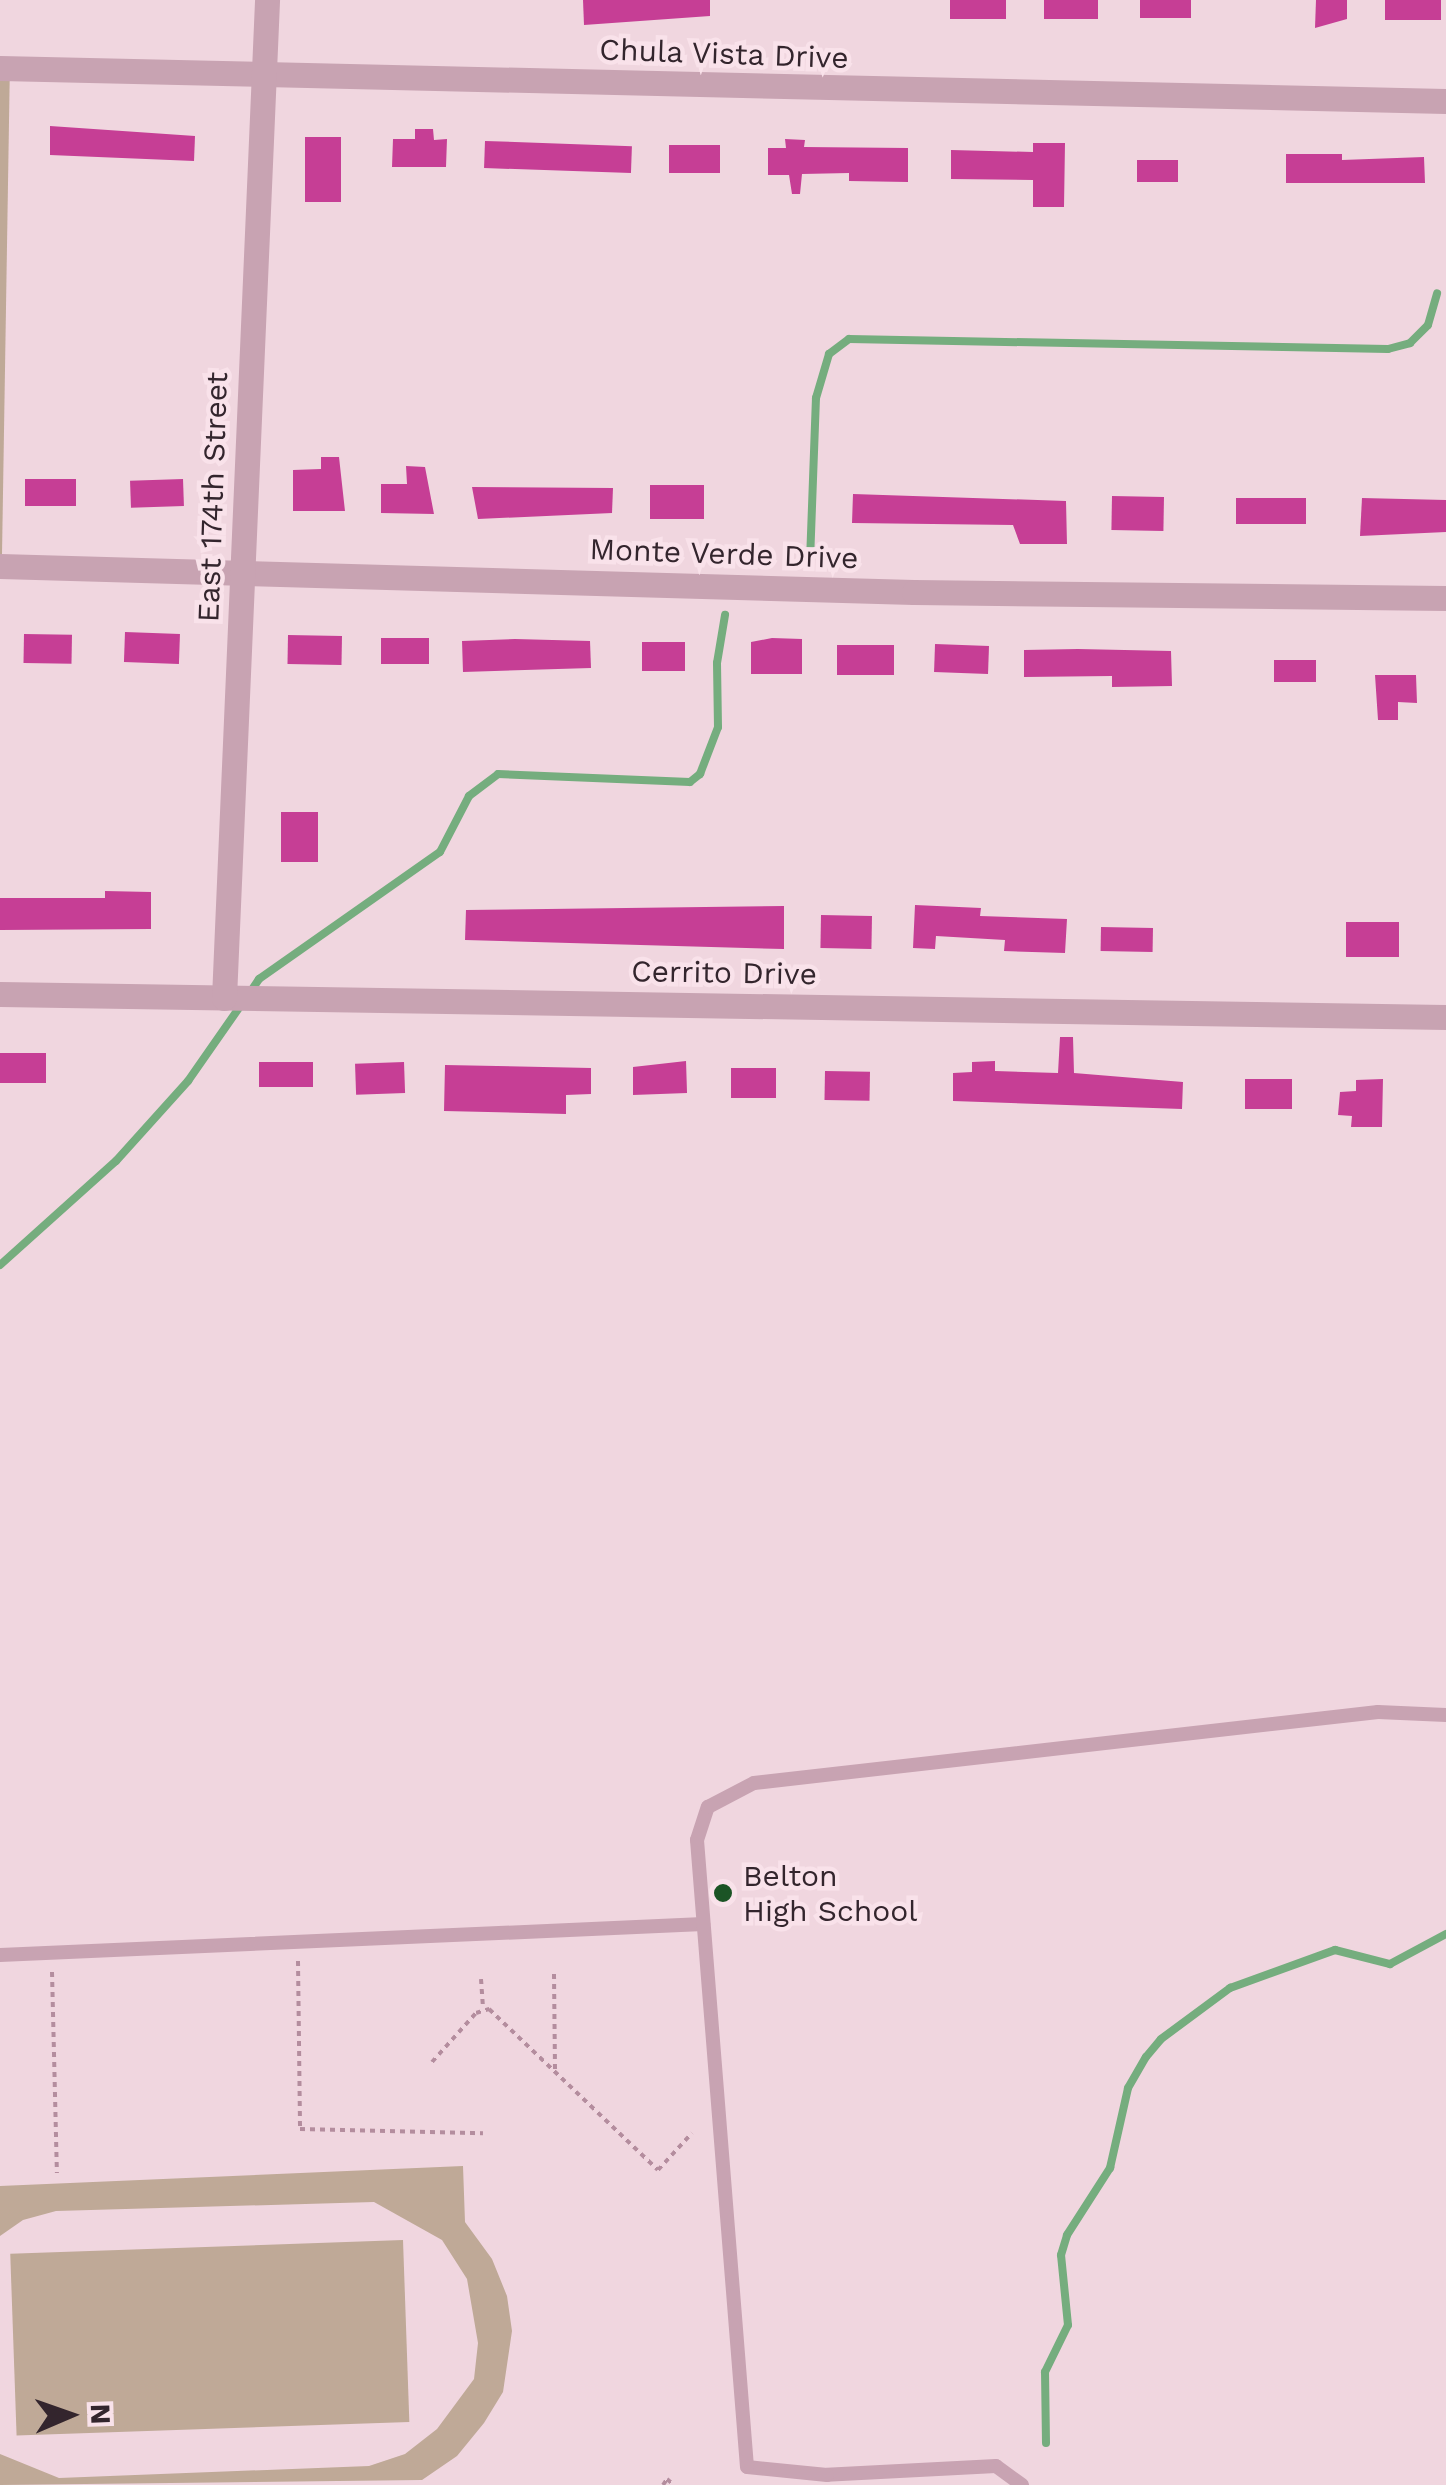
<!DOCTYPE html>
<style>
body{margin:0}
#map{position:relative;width:1446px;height:2485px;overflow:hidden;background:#f0d6df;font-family:"Work Sans",sans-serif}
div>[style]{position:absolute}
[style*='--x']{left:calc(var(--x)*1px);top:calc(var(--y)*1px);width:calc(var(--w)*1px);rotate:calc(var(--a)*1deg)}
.green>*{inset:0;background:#bfa997;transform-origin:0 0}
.stream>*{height:8px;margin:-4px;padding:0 4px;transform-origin:4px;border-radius:4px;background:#75ad7e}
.building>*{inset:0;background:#c63e95;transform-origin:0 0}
.path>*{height:4px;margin-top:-2px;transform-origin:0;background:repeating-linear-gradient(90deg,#b48d9e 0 5px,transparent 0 10px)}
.service>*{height:14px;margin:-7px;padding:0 7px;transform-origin:7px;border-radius:7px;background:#c8a3b2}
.minor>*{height:25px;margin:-12.5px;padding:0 12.5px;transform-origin:12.5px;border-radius:12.5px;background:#c8a3b2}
.dots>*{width:28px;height:28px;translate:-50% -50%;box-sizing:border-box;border:5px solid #f9e2ea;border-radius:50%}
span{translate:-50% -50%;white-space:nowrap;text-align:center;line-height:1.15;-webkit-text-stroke:9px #f9e2ea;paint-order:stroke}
.street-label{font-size:30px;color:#33252d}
.poi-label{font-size:30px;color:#33252d}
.left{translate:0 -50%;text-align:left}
.north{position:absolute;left:20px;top:2365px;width:100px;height:100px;-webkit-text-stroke:8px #f9e2ea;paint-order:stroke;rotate:88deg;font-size:28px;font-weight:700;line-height:40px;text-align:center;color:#33252d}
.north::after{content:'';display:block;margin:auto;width:35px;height:45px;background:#33252d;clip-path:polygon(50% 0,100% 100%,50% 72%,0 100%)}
</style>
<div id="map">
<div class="green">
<div style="clip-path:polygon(0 60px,10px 60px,2px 555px,0 555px)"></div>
<div style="clip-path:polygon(463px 2166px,465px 2222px,492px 2259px,507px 2296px,512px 2331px,503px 2392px,484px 2423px,457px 2456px,422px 2480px,0 2485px,0 2454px,59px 2478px,369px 2466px,405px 2454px,437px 2429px,474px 2379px,478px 2343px,467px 2279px,442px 2240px,374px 2202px,56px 2211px,23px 2220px,0 2236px,0 2186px)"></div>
<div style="left:403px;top:2240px;width:182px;height:393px;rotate:88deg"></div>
</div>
<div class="stream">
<div style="--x:810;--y:561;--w:163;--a:-87.9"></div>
<div style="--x:816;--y:398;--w:46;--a:-73.5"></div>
<div style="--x:829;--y:354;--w:25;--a:-37"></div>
<div style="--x:849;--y:339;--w:539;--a:1.06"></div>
<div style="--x:1388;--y:349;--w:23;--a:-15"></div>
<div style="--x:1410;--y:343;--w:25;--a:-45"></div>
<div style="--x:1428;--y:325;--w:33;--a:-74"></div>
<div style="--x:249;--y:994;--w:18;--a:-56"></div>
<div style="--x:259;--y:979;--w:221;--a:-35.1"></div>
<div style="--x:440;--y:852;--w:63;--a:-62.6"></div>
<div style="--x:469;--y:796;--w:36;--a:-37"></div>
<div style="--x:498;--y:774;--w:192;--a:2.4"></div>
<div style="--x:690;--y:782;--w:13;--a:-39"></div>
<div style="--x:700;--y:774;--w:50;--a:-69"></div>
<div style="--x:718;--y:727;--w:64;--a:-90.9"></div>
<div style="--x:717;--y:663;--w:49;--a:-80.5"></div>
<div style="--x:0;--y:1265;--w:156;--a:-41.9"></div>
<div style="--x:116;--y:1161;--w:108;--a:-48"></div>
<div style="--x:188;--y:1081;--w:93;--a:-55.1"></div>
<div style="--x:1046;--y:2443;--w:71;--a:-90.8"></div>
<div style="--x:1045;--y:2372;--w:52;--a:-63.9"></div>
<div style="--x:1068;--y:2325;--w:70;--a:-95.7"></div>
<div style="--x:1061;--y:2255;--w:21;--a:-73"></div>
<div style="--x:1067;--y:2235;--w:80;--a:-57.3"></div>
<div style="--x:1110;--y:2168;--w:82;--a:-77.3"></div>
<div style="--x:1128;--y:2088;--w:36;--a:-60"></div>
<div style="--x:1146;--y:2057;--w:23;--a:-50"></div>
<div style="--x:1161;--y:2039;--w:86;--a:-36.5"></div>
<div style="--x:1230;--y:1988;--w:112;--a:-19.9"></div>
<div style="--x:1335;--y:1950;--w:57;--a:14.3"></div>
<div style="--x:1390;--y:1964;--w:64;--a:-28.2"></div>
</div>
<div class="building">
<div style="clip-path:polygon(583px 0,710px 0,710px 16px,584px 25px)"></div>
<div style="left:950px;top:0;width:56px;height:19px"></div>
<div style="left:1044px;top:0;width:54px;height:19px"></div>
<div style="left:1140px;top:0;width:51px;height:18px"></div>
<div style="clip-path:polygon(1316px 0,1347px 0,1347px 19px,1315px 28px)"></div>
<div style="left:1385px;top:0;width:56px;height:20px"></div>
<div style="clip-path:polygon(50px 126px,195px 136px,194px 161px,50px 155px)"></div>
<div style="clip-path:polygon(415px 129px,433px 129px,434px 140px,447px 139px,446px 167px,392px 167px,393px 139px,415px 139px)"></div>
<div style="left:305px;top:137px;width:36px;height:65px"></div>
<div style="clip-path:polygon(785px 139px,805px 140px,804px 147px,908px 148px,908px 182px,849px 181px,849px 173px,802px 174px,800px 194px,792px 194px,789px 175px,768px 175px,768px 148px,786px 148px)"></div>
<div style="left:485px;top:141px;width:147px;height:27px;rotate:2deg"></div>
<div style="clip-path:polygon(1033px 143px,1065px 143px,1064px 207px,1033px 207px,1033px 180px,951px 179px,951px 150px,1033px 152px)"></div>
<div style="left:669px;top:145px;width:51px;height:28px"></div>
<div style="clip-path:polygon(1286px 154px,1342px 154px,1342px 160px,1424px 157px,1425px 183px,1286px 183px)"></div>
<div style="left:1137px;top:160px;width:41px;height:22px"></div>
<div style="clip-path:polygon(321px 457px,339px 457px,345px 511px,293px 511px,293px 470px,321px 469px)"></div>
<div style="clip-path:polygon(406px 466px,425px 467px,434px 514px,381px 513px,381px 484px,407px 484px)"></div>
<div style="left:76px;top:479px;width:27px;height:51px;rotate:90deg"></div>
<div style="left:183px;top:479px;width:27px;height:53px;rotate:88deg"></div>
<div style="left:650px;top:485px;width:54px;height:34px"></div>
<div style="clip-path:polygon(472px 487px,613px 488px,612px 513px,478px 519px)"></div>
<div style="clip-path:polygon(853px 494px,1066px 501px,1067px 544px,1020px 544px,1013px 525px,852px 523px)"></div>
<div style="left:1112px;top:496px;width:52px;height:34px;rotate:1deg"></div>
<div style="left:1236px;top:498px;width:70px;height:26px"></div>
<div style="clip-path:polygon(1362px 498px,1446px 500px,1446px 532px,1360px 536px)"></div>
<div style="left:125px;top:632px;width:55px;height:30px;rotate:2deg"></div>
<div style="left:24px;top:634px;width:48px;height:29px;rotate:1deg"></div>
<div style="left:288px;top:635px;width:54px;height:29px;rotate:1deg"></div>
<div style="left:381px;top:638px;width:48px;height:26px"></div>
<div style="clip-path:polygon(772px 638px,802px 639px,802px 674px,751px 674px,751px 642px)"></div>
<div style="clip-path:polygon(515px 639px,590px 641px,591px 668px,463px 672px,462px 641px)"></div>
<div style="left:685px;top:642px;width:29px;height:43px;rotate:90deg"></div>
<div style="left:837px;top:645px;width:57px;height:30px"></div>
<div style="left:989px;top:646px;width:28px;height:54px;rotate:92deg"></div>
<div style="clip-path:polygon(1078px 649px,1171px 651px,1172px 686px,1112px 687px,1112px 676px,1024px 677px,1024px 650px)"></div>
<div style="left:1274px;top:660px;width:42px;height:22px"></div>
<div style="clip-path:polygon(1375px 675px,1416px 675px,1417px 703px,1398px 702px,1398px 720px,1378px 720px)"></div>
<div style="left:281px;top:812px;width:37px;height:50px"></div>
<div style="clip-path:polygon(105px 891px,151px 892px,151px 929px,0 930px,0 898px,105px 898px)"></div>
<div style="clip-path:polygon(915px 905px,981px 908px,980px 916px,1067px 919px,1065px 953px,1004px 951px,1005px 940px,936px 936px,935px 949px,913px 948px)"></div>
<div style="clip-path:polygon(784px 906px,784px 949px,465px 940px,466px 910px)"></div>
<div style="left:821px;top:915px;width:51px;height:33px;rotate:1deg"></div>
<div style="left:1346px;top:922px;width:53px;height:35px"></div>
<div style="left:1101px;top:927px;width:52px;height:24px;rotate:1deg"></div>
<div style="clip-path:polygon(1060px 1037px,1073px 1037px,1074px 1073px,1183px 1082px,1182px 1109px,953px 1101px,953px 1073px,972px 1072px,972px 1062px,995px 1061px,995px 1071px,1058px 1073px)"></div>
<div style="left:0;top:1053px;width:46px;height:30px"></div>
<div style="clip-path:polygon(686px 1061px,687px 1093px,633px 1095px,633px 1067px)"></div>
<div style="left:313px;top:1062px;width:25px;height:54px;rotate:90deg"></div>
<div style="left:404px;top:1062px;width:31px;height:49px;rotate:88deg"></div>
<div style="clip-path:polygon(445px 1065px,591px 1068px,591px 1094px,566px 1095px,566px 1114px,444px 1111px)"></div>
<div style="left:731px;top:1068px;width:45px;height:30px"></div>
<div style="left:825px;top:1071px;width:45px;height:29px;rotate:1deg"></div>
<div style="left:1245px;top:1079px;width:47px;height:30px"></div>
<div style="clip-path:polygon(1383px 1079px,1382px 1127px,1351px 1127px,1352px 1116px,1338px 1115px,1340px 1092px,1356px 1091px,1356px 1080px)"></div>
</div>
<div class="path">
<div style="--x:298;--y:1961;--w:168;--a:89.3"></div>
<div style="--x:300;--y:2129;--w:183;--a:1.3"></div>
<div style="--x:52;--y:1972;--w:201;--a:88.6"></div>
<div style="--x:554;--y:1974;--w:97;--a:89.4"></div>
<div style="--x:481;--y:1979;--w:30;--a:86"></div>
<div style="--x:432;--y:2062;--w:66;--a:-48.1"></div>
<div style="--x:476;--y:2013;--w:14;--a:-17"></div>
<div style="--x:489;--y:2009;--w:233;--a:43.6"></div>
<div style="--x:658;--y:2170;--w:50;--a:-47.4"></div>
<div style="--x:663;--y:2485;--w:7;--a:-56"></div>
<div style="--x:667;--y:2479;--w:9;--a:41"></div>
</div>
<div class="service">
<div style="--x:0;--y:1955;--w:704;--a:-2.52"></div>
<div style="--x:1022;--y:2485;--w:32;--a:-144"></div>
<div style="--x:996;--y:2466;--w:169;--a:177"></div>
<div style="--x:827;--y:2475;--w:80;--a:-174.3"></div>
<div style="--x:747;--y:2467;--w:629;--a:-94.56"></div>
<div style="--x:697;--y:1840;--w:35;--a:-72"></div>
<div style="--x:708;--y:1807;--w:52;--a:-27.6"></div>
<div style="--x:754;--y:1783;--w:628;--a:-6.49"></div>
<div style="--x:1378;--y:1712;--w:68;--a:2.5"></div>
</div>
<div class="minor">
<div style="--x:0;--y:68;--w:1446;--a:1.31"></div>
<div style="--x:0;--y:566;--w:914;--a:1.63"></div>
<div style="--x:914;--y:592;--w:532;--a:0.65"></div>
<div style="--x:0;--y:994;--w:1446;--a:0.91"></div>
<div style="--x:224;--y:998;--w:999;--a:-87.53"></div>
</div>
<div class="dots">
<div style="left:723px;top:1893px;background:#1b5425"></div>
</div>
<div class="street-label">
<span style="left:724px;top:54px;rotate:2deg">Chula Vista Drive</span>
<span style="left:213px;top:497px;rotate:-88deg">East 174th Street</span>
<span style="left:724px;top:554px;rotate:2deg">Monte Verde Drive</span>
<span style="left:724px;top:973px;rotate:1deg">Cerrito Drive</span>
</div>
<div class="poi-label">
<span class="left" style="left:743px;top:1893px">Belton<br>High School</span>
</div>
<div class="north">N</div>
</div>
